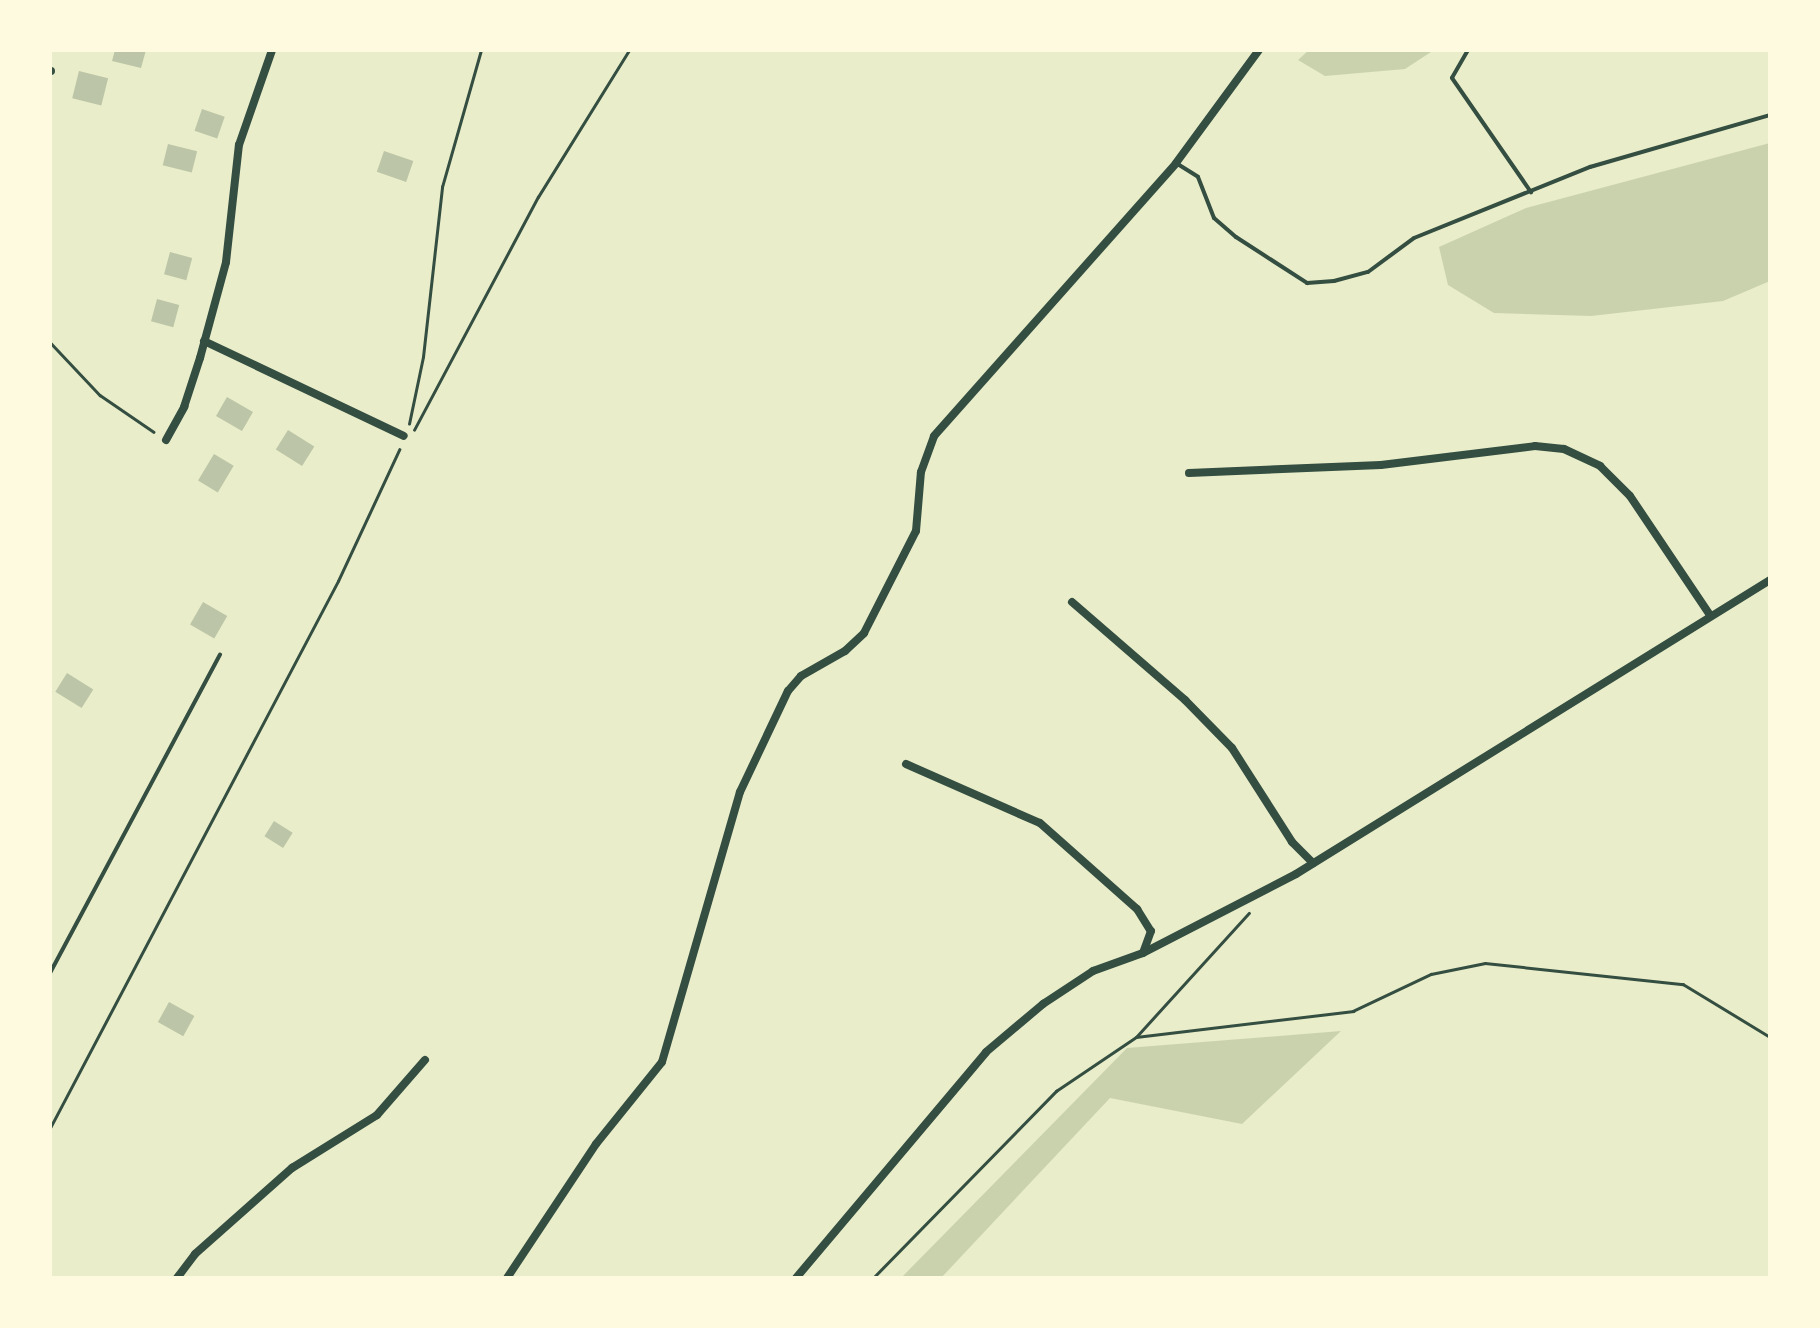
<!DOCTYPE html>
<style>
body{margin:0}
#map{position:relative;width:1820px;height:1328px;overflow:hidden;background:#e9edc9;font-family:"IBM Plex Sans",sans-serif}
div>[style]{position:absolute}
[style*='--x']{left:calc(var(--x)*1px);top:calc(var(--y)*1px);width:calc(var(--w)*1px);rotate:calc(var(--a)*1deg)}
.green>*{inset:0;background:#cad2ad}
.building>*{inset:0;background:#bcc5a7;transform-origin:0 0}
.path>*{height:2.5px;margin:-1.25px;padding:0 1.25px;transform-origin:1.25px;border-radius:1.25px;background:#344e41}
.service>*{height:4px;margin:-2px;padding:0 2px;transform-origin:2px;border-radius:2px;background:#344e41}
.minor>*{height:8px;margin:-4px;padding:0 4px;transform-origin:4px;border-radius:4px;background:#344e41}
span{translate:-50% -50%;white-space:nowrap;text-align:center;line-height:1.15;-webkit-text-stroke:9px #fefae0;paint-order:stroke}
.frame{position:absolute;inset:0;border:52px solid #fefae0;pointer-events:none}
</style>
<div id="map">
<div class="green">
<div style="clip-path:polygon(1309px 50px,1434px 50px,1405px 69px,1325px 76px,1298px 60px)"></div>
<div style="clip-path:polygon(1770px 143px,1770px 281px,1723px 301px,1591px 316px,1494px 313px,1448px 285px,1439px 247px,1526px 208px)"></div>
<div style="clip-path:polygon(1341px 1031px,1242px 1124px,1110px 1098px,941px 1278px,901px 1278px,1127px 1048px)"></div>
</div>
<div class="building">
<div style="clip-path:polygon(115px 50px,146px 50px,141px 68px,112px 61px)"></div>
<div style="left:79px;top:71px;width:30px;height:28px;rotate:14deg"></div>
<div style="left:202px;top:109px;width:24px;height:23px;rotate:19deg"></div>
<div style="left:168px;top:144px;width:30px;height:22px;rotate:14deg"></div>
<div style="left:384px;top:151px;width:31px;height:22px;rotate:19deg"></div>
<div style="left:170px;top:252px;width:23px;height:23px;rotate:15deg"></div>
<div style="left:157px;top:299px;width:23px;height:23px;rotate:15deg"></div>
<div style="left:227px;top:397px;width:30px;height:22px;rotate:30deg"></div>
<div style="left:288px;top:430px;width:31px;height:23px;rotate:32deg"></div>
<div style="left:214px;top:454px;width:23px;height:31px;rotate:31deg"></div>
<div style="left:203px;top:602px;width:28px;height:26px;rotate:30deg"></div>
<div style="left:67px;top:673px;width:31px;height:22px;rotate:32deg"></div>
<div style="left:274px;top:821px;width:22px;height:18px;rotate:32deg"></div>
<div style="left:169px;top:1002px;width:29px;height:23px;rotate:29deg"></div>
</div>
<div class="path">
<div style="--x:50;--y:342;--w:73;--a:46.7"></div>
<div style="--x:100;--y:395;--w:65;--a:34.4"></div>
<div style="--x:409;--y:424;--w:68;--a:-78.2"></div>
<div style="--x:423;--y:357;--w:171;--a:-83.6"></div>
<div style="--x:442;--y:187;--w:142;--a:-74.1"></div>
<div style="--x:414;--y:430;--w:264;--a:-62"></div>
<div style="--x:538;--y:197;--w:173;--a:-58.2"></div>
<div style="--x:1137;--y:1036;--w:166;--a:-47.7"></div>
<div style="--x:50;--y:1128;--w:618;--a:-62.23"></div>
<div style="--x:338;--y:581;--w:145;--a:-65"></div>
<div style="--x:873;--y:1278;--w:262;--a:-45.6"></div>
<div style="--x:1056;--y:1091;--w:97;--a:-34"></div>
<div style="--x:1136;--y:1037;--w:219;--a:-6.8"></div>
<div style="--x:1353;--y:1011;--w:86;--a:-25.4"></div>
<div style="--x:1431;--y:974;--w:55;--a:-11.5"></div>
<div style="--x:1485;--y:963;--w:199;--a:6.1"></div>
<div style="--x:1683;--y:984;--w:102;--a:31.3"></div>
</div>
<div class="service">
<div style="--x:1468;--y:50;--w:32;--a:120"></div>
<div style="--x:1452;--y:78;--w:139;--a:55.3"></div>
<div style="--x:1176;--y:163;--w:26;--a:32"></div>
<div style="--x:1198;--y:177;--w:44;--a:68.7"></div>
<div style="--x:1214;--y:218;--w:29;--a:41"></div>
<div style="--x:1236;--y:237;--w:85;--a:32.9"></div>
<div style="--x:1307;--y:283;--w:27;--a:-4"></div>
<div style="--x:1334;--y:281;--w:35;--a:-15"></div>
<div style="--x:1368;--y:272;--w:57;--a:-36.5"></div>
<div style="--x:1414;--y:238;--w:190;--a:-22"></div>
<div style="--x:1590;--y:167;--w:187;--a:-16.1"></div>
<div style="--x:50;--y:973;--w:361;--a:-61.9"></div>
</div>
<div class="minor">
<div style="--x:50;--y:71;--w:1;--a:0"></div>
<div style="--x:204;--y:341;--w:221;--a:25.4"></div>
<div style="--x:166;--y:440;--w:38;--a:-61"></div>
<div style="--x:184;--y:407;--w:52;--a:-71.9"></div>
<div style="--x:200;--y:358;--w:99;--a:-74.8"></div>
<div style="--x:226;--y:262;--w:118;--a:-83.7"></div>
<div style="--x:239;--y:145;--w:101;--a:-70.8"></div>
<div style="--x:1189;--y:473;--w:192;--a:-2.4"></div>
<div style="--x:1381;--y:465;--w:155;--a:-7"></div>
<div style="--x:1535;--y:446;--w:29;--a:6"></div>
<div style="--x:1564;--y:449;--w:40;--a:25"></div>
<div style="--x:1600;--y:466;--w:42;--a:45"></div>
<div style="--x:1630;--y:496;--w:143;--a:56.1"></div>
<div style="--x:1072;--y:602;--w:150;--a:40.9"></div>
<div style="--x:1185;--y:700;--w:67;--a:45.6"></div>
<div style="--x:1232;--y:748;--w:112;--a:57.4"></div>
<div style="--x:1292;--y:842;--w:30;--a:45"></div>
<div style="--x:906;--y:764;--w:146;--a:23.8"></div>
<div style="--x:1040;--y:823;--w:130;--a:41.6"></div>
<div style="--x:1137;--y:909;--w:26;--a:58"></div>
<div style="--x:1151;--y:931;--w:23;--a:110"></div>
<div style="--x:177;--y:1278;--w:30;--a:-53"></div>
<div style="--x:195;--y:1254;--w:130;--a:-41.6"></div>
<div style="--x:292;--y:1168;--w:100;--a:-31.9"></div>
<div style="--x:377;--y:1115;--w:73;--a:-48.9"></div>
<div style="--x:507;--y:1278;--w:161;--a:-56.4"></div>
<div style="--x:596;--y:1144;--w:105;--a:-51.2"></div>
<div style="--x:662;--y:1062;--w:281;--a:-73.9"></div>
<div style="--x:740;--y:792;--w:112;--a:-64.6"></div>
<div style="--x:788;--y:691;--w:20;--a:-49"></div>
<div style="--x:801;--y:676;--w:51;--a:-29.6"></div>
<div style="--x:845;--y:651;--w:26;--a:-43"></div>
<div style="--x:864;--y:633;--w:114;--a:-63"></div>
<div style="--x:916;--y:531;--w:59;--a:-85.2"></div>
<div style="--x:921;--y:472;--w:38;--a:-70"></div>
<div style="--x:934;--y:436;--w:365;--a:-48.4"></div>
<div style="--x:1176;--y:163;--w:140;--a:-53.7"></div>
<div style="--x:796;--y:1278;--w:295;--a:-49.9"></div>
<div style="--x:986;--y:1052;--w:75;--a:-40.1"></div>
<div style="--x:1043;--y:1004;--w:60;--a:-33.4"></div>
<div style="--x:1093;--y:971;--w:53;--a:-19.8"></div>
<div style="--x:1143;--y:953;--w:172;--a:-27.3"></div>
<div style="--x:1296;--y:874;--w:558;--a:-31.81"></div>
</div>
<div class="frame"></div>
</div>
